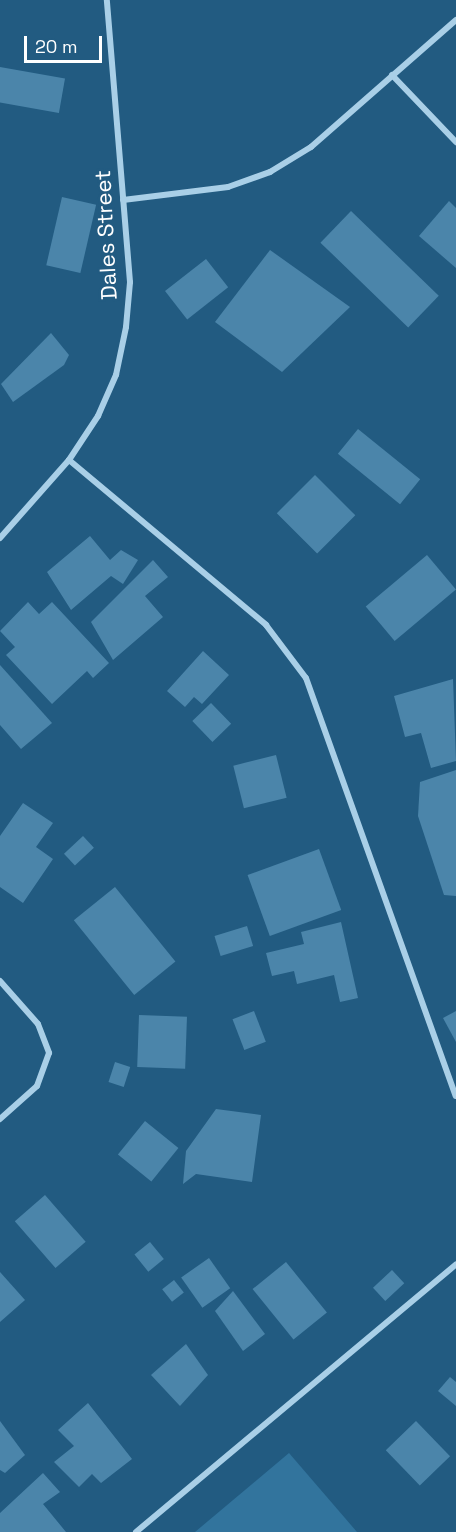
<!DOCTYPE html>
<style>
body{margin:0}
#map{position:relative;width:456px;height:1532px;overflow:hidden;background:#225b81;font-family:"Space Grotesk",sans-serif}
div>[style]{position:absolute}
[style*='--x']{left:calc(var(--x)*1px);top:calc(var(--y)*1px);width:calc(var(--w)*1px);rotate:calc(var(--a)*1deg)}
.green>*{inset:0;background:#32749d}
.building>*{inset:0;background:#4b85aa;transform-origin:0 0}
.minor>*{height:6px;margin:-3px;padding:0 3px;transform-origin:3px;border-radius:3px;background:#a9cfe7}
span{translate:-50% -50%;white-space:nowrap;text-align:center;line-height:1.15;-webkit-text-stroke:5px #225b81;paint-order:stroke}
.street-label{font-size:22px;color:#fff}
.scale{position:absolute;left:24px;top:36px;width:78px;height:27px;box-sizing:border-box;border:3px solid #fff;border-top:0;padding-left:8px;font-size:18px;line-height:21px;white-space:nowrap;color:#fff;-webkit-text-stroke:4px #225b81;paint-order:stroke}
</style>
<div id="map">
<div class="green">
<div style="clip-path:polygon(289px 1453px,357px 1532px,195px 1532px)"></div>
</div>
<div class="building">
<div style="left:0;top:67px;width:66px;height:35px;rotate:10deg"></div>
<div style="left:62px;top:197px;width:35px;height:70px;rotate:13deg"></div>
<div style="clip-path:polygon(449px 201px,456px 208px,456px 268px,419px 236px)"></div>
<div style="left:351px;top:211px;width:122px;height:44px;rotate:44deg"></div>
<div style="clip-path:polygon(270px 250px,350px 307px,282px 372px,215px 322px)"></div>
<div style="left:206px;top:259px;width:36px;height:52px;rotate:52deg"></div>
<div style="clip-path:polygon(51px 333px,69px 355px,64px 365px,13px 402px,1px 384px)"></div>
<div style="left:358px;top:429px;width:80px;height:32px;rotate:39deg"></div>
<div style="left:315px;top:475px;width:57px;height:54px;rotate:45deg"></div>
<div style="clip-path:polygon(90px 536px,110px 560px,121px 550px,138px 560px,123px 584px,111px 576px,71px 610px,47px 572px)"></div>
<div style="left:427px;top:555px;width:45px;height:80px;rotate:50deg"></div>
<div style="clip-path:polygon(153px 560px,168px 577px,145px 596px,163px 617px,113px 660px,91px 622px)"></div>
<div style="clip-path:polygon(28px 602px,39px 614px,52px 602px,109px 663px,93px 678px,87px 671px,52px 704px,6px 655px,15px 647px,0 631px)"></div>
<div style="clip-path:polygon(203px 651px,229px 675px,202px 704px,194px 697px,185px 707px,167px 691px)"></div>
<div style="clip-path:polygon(0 665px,52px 723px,21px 749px,0 725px)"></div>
<div style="clip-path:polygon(453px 679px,456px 761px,431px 768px,421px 733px,405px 737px,394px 696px)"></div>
<div style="left:211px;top:703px;width:29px;height:26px;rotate:46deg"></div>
<div style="left:276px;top:755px;width:44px;height:44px;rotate:76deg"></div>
<div style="clip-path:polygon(456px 770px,456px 896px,444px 895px,418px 816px,420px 782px)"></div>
<div style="clip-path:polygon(23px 803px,53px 823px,36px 847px,53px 859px,23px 903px,0 887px,0 836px)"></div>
<div style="left:83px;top:836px;width:16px;height:26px;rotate:47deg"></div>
<div style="left:319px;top:849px;width:65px;height:76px;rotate:70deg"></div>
<div style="left:115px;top:887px;width:96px;height:53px;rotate:51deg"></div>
<div style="clip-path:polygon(341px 922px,358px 998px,340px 1002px,334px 975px,297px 984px,294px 971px,272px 976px,266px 953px,304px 944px,301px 932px)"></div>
<div style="left:247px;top:926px;width:21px;height:34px;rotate:73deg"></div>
<div style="left:254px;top:1011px;width:33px;height:23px;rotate:69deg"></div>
<div style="clip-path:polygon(456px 1011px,456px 1042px,443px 1018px)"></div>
<div style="left:139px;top:1015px;width:48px;height:52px;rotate:2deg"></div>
<div style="left:115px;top:1062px;width:16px;height:21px;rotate:18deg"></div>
<div style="clip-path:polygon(216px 1109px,261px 1115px,252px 1182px,196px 1174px,183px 1184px,186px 1151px)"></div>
<div style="left:145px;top:1121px;width:43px;height:43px;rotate:39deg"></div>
<div style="left:45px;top:1195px;width:62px;height:40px;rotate:49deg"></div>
<div style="left:150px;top:1242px;width:22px;height:20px;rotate:51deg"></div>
<div style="left:209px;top:1258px;width:37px;height:34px;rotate:55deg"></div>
<div style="left:286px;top:1262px;width:65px;height:43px;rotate:51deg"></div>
<div style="left:392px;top:1270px;width:18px;height:26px;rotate:47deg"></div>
<div style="clip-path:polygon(0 1272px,25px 1300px,0 1322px)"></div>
<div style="left:174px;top:1280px;width:16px;height:15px;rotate:52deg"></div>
<div style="clip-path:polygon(233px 1291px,265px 1334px,243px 1351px,215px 1311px)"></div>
<div style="clip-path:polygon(186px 1344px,208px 1375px,180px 1406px,151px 1375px)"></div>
<div style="clip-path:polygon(450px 1377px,456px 1382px,456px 1406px,438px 1391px)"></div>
<div style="clip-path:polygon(88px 1403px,132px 1459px,101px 1483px,92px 1474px,79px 1487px,54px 1462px,74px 1446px,58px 1430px)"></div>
<div style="clip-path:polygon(0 1421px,25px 1455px,5px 1473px,0 1470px)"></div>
<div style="left:416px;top:1421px;width:49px;height:42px;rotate:46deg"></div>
<div style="clip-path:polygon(43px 1473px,60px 1492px,43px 1504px,66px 1532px,0 1532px,0 1513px)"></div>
</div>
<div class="minor">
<div style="--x:392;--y:75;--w:93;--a:46.3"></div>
<div style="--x:123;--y:200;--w:106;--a:-7.1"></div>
<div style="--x:228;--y:187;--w:45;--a:-19.7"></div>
<div style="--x:270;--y:172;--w:48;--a:-31.4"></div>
<div style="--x:311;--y:147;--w:193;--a:-41.2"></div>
<div style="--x:69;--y:460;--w:257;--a:39.9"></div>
<div style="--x:266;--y:625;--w:66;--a:53"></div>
<div style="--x:306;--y:678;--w:444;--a:70.3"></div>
<div style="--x:0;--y:538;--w:104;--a:-48.5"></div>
<div style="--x:69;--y:460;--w:53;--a:-56.6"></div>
<div style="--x:98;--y:416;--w:45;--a:-66.3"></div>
<div style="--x:116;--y:375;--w:49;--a:-78.2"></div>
<div style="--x:126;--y:327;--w:45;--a:-84.9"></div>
<div style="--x:130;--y:282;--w:283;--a:-94.7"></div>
<div style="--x:0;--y:981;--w:57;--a:48.5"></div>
<div style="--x:38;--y:1024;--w:31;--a:69"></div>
<div style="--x:49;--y:1053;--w:35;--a:110"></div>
<div style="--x:37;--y:1086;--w:50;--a:138.3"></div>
<div style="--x:136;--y:1532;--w:417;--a:-39.9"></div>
</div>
<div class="street-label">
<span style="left:106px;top:235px;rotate:-93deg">Dales Street</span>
</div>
<div class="scale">20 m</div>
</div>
